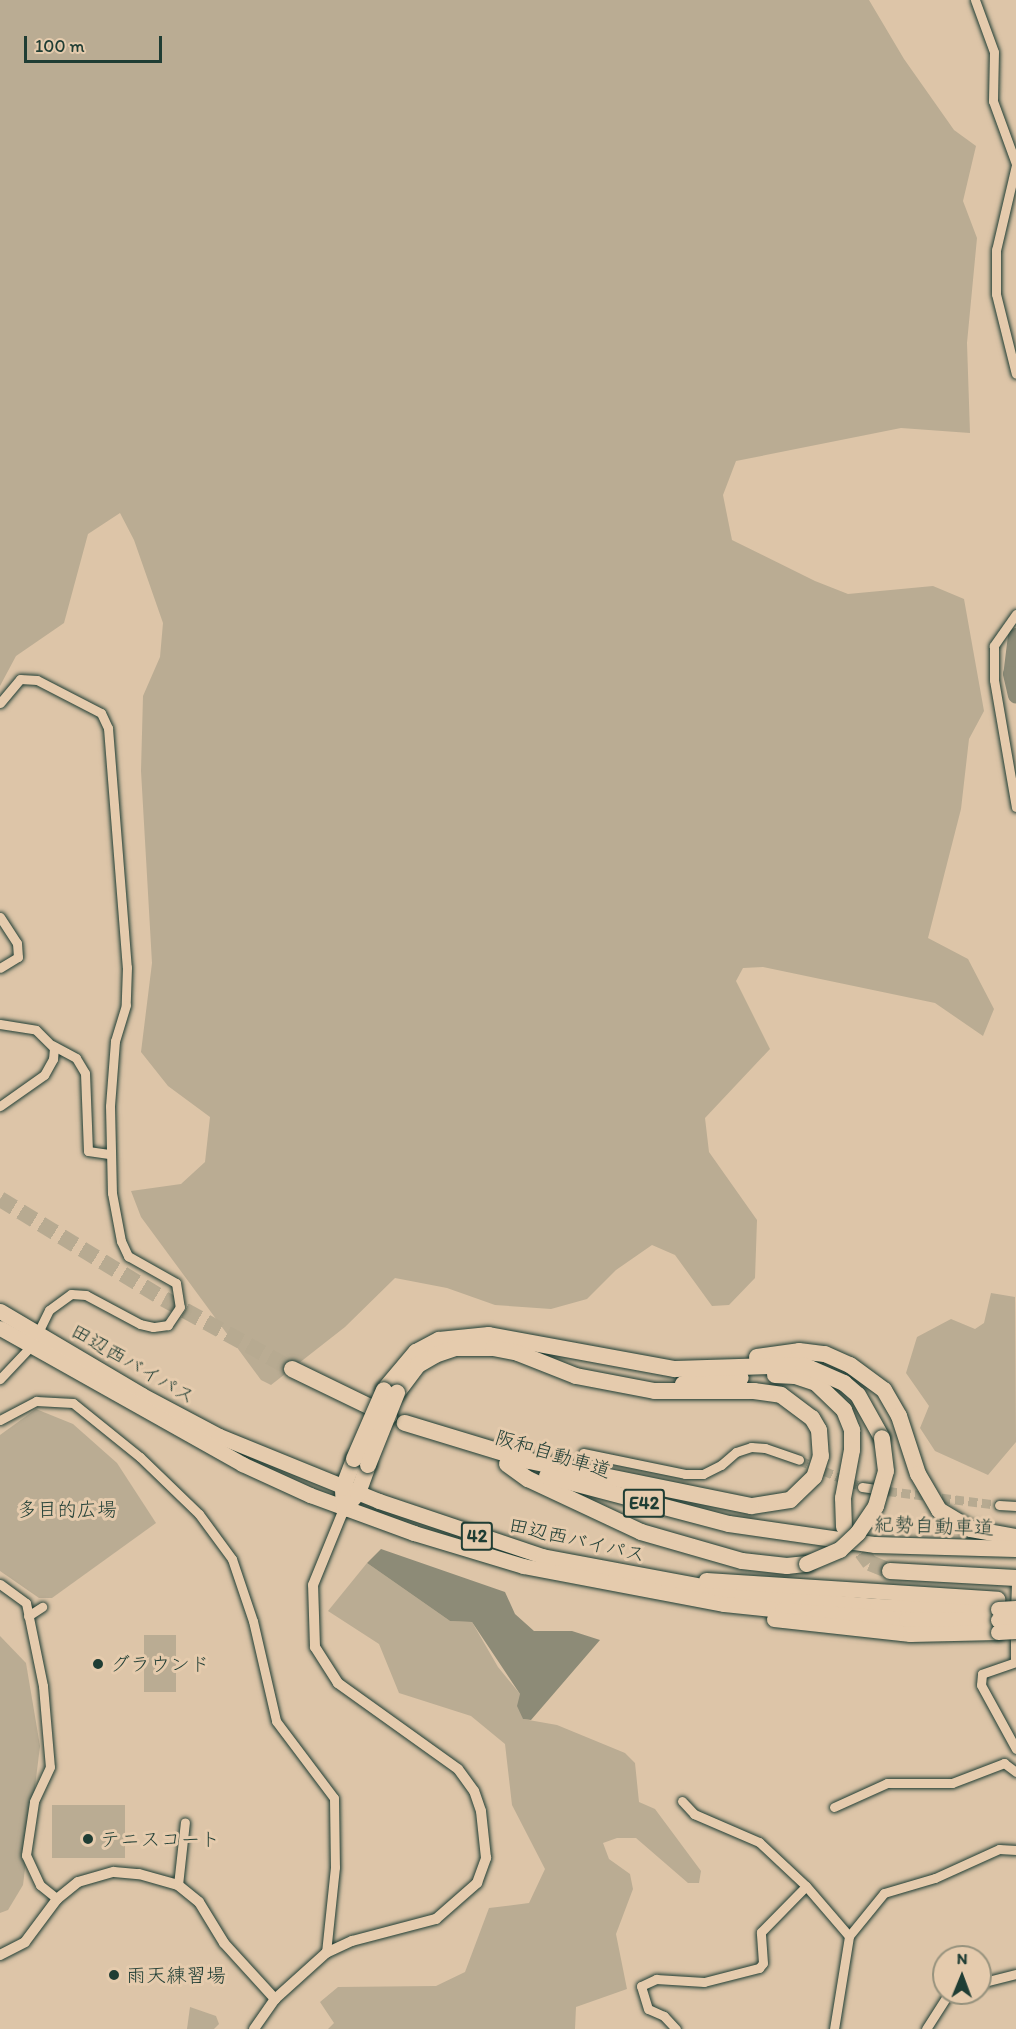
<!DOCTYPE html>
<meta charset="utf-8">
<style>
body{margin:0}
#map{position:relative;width:1016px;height:2029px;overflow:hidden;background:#ddc5a8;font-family:Itim,"Klee One",sans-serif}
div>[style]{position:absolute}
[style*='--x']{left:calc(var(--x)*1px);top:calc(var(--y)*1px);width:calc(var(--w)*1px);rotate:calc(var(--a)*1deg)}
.green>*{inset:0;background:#baac93;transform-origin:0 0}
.water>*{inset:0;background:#8d8b77}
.river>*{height:16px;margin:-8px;padding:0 8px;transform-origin:8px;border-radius:8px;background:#8d8b77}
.minor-tunnel>*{height:9px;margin-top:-4.5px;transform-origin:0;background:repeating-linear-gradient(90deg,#b7aa91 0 9px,transparent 0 13.5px)}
.motorway-tunnel>*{height:16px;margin-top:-8px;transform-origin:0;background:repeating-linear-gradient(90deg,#b7aa91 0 16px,transparent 0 24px)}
.roads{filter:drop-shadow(0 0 2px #1f3d34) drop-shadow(0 0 2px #1f3d34)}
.minor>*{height:9px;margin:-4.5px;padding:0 4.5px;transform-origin:4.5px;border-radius:4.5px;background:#e5cbad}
.tertiary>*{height:10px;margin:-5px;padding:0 5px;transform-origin:5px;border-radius:5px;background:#e5cbad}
.trunk>*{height:15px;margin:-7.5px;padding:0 7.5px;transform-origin:7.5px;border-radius:7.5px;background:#e5cbad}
.motorway>*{height:16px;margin:-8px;padding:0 8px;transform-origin:8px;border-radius:8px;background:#e5cbad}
.bridges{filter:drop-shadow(0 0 2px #1f3d34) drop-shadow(0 0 2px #1f3d34)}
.trunk-bridge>*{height:15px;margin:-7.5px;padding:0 7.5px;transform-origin:7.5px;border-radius:7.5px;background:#e5cbad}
.motorway-bridge>*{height:16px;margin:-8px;padding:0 8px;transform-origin:8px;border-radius:8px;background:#e5cbad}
.dots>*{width:16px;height:16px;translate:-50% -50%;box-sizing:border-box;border:3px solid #e5cbad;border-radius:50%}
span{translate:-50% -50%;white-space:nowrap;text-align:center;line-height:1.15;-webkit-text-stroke:6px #e5cbad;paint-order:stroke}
.shield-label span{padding:2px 4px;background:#e5cbad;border:2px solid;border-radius:4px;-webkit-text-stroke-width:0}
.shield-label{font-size:18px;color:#1f3d34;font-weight:700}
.street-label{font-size:20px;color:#1f3d34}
.park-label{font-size:20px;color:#274339}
.poi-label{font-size:20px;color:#1f3d34}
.left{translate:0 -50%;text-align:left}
.north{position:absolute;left:932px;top:1945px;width:60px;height:60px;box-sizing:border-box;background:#e5cbad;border:2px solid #96927d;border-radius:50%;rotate:1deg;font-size:16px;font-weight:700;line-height:24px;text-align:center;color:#1f3d34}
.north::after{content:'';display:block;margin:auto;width:21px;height:27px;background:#1f3d34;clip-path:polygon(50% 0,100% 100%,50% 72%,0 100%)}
.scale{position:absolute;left:24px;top:36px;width:138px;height:27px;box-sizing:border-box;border:3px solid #1f3d34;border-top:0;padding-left:8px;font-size:18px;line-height:21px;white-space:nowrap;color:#1f3d34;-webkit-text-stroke:4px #e5cbad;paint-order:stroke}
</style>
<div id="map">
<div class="green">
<div style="clip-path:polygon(0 0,869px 0,904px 59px,954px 130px,976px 146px,963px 201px,977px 238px,967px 343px,970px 433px,901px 428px,736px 461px,723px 495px,732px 540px,815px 581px,848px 594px,933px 586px,964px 599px,984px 711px,969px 739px,961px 809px,928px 938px,968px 959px,994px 1009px,983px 1036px,935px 1003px,763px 967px,743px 968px,736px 981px,770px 1049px,705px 1118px,709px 1152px,757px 1220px,755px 1278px,729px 1305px,712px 1306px,675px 1255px,652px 1245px,616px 1270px,587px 1299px,551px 1309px,495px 1305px,447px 1288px,395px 1278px,345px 1327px,271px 1385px,261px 1380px,141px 1217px,131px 1191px,181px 1184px,205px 1162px,210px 1117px,168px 1086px,141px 1052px,152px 963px,141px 771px,143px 696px,160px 657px,163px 623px,134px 540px,120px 513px,88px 534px,64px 623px,16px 656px,0 686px)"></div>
<div style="clip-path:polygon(991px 1293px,1015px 1297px,1016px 1442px,988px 1475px,935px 1451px,920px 1428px,929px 1406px,906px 1373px,917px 1337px,951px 1319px,975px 1329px,984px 1323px)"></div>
<div style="clip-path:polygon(36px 1409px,73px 1424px,117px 1463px,156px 1523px,52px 1598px,39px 1598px,0 1571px,0 1435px)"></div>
<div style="clip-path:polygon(367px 1563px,450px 1621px,472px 1622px,498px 1667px,520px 1694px,523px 1719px,557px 1725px,625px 1753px,635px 1763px,639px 1802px,655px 1809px,701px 1871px,699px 1883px,688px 1883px,636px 1838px,617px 1838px,603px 1843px,609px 1859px,630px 1874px,633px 1889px,616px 1934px,627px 1989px,576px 2007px,575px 2029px,328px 2029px,334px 2023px,320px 2002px,338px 1987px,436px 1986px,465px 1972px,489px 1908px,529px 1903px,545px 1869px,512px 1805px,505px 1744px,471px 1716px,399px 1693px,379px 1644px,328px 1611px)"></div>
<div style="left:144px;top:1635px;width:32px;height:57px"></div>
<div style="clip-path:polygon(0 1636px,26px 1663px,40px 1746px,23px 1885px,8px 1910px,0 1913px)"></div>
<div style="left:52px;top:1805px;width:73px;height:53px"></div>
<div style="clip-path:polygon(190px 2007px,216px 2016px,219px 2024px,214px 2029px,187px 2029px)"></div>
</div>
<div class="water">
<div style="clip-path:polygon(381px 1549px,505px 1592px,515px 1614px,534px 1631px,572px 1631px,600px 1640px,531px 1720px,523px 1719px,517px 1706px,520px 1694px,472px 1622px,450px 1621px,367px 1563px)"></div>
</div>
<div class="river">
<div style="--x:1016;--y:636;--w:38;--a:97"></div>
<div style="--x:1011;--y:674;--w:22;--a:77"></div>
</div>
<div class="minor-tunnel">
<div style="--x:799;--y:1460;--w:69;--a:23.2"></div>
<div style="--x:888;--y:1491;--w:112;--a:7.2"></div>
</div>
<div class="motorway-tunnel">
<div style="--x:0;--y:1199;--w:192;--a:31.4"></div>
<div style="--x:164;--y:1299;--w:146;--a:28.7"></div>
<div style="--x:848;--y:1533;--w:37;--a:54"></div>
<div style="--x:870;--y:1563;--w:22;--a:22"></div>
</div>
<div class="roads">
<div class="minor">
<div style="--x:975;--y:0;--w:55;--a:69.9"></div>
<div style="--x:994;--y:52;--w:49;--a:91.2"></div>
<div style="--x:993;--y:101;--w:67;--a:69.9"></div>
<div style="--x:1016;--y:165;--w:87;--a:103.2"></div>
<div style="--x:996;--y:250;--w:44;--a:90"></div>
<div style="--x:996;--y:294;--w:82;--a:76"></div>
<div style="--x:1016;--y:614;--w:39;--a:125"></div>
<div style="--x:994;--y:646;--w:34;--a:90"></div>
<div style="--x:994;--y:680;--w:129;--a:80.2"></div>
<div style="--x:0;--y:703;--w:31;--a:-50"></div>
<div style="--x:20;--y:679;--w:17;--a:3"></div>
<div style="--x:37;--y:680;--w:72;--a:27.3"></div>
<div style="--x:101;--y:713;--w:17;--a:65"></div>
<div style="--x:108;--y:728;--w:240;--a:85.5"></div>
<div style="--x:127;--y:967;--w:38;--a:92"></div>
<div style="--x:126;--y:1005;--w:38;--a:107"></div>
<div style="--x:115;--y:1041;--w:65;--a:94.4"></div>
<div style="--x:110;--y:1106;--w:87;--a:88.7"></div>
<div style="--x:112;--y:1193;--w:49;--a:79.4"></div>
<div style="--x:121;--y:1241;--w:17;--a:65"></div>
<div style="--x:128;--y:1256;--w:55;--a:29.4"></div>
<div style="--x:176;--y:1283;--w:24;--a:81"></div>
<div style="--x:180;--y:1307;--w:22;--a:124"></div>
<div style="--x:168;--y:1325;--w:15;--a:172"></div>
<div style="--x:153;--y:1327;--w:13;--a:-167"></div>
<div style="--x:140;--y:1324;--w:61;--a:-151.8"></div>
<div style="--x:86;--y:1295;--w:15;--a:-176"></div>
<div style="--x:71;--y:1294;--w:27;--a:144"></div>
<div style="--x:49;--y:1310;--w:39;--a:116"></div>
<div style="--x:32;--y:1345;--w:47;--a:133.3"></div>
<div style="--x:0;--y:917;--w:31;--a:57"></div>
<div style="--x:17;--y:943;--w:14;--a:86"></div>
<div style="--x:18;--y:957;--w:21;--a:149"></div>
<div style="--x:0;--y:1024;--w:36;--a:9"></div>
<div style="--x:36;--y:1030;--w:25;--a:45"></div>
<div style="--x:54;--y:1048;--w:11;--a:95"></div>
<div style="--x:53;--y:1059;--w:18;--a:119"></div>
<div style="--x:44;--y:1075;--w:54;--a:144.8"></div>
<div style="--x:52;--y:1045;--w:27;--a:28"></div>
<div style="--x:76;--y:1058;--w:17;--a:59"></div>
<div style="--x:85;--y:1073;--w:78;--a:87.8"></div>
<div style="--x:88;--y:1151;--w:21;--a:8"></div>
<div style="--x:0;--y:1420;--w:41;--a:-27.8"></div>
<div style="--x:36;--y:1401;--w:37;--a:3"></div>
<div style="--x:73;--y:1403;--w:86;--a:38.9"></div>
<div style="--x:140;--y:1457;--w:82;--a:44"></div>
<div style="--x:199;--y:1514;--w:56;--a:53.7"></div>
<div style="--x:232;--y:1559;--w:65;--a:71.3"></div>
<div style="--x:253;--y:1621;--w:103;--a:77"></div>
<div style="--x:276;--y:1721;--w:96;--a:53"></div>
<div style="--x:334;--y:1798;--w:69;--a:89.2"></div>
<div style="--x:335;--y:1867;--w:86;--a:96"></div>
<div style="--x:583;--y:1453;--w:104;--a:11.6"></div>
<div style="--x:685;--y:1474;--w:18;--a:0"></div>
<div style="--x:703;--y:1474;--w:20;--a:-27"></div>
<div style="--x:721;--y:1465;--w:20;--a:-41"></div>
<div style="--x:736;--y:1452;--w:16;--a:-18"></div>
<div style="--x:751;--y:1447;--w:14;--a:4"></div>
<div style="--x:765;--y:1448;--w:36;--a:19"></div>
<div style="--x:862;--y:1487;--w:21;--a:8"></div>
<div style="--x:999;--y:1505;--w:17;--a:3"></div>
<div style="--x:0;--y:1584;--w:32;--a:36"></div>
<div style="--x:26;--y:1603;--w:85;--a:78.4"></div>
<div style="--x:43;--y:1686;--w:81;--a:85.1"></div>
<div style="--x:50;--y:1767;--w:38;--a:115"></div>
<div style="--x:34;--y:1802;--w:54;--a:98.6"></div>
<div style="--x:26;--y:1855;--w:33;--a:65"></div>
<div style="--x:40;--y:1885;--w:22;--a:39"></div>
<div style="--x:1015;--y:1612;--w:28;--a:-88"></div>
<div style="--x:28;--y:1616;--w:17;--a:-33"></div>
<div style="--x:1015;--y:1628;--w:34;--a:90"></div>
<div style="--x:1016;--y:1662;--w:36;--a:161"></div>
<div style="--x:982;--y:1674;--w:11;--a:95"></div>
<div style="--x:981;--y:1685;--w:73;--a:61.3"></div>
<div style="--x:682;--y:1801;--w:18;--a:47"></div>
<div style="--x:694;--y:1814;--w:71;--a:23.3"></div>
<div style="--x:759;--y:1842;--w:64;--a:43.1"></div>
<div style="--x:806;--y:1886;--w:66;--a:49.3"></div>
<div style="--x:834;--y:1807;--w:58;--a:-24.4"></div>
<div style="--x:887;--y:1783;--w:65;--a:0"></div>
<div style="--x:952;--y:1783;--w:56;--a:-21"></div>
<div style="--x:1004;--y:1763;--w:15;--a:37"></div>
<div style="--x:178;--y:1885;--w:63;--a:-83.7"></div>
<div style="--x:980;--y:1983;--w:37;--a:-14"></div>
<div style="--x:676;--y:2029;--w:18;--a:-133"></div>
<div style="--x:664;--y:2016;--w:17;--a:-156"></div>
<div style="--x:648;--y:2009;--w:24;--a:-107"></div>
<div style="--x:641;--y:1986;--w:17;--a:-25"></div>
<div style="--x:656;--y:1979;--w:48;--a:3.6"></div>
<div style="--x:704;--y:1982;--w:57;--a:-14.3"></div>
<div style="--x:759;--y:1968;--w:6;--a:-51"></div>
<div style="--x:763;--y:1963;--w:31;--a:-94"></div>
<div style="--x:761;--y:1932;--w:64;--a:-45.6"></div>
<div style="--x:834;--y:2029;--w:94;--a:-80.8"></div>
<div style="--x:849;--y:1936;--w:55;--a:-50.9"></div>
<div style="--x:884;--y:1893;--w:53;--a:-16.4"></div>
<div style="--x:935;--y:1878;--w:70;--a:-24.4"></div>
<div style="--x:999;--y:1849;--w:17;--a:3"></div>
<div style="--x:926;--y:2029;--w:43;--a:-57.4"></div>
</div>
<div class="tertiary">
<div style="--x:0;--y:1955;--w:28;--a:-27"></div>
<div style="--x:25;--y:1942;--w:54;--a:-53.3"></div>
<div style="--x:57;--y:1899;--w:27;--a:-39"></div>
<div style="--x:78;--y:1882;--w:37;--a:-16"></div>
<div style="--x:114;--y:1872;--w:25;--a:5"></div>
<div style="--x:139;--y:1874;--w:41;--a:15.8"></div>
<div style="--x:178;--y:1885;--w:27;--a:39"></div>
<div style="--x:199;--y:1902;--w:48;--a:58.6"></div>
<div style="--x:224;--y:1943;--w:76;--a:47.7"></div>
<div style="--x:254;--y:2029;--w:37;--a:-55"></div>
<div style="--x:275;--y:1999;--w:69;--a:-42"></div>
<div style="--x:326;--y:1953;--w:29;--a:-25"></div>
<div style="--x:352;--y:1941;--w:87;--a:-14.7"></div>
<div style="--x:436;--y:1919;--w:55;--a:-41.3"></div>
<div style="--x:477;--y:1883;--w:27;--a:-70"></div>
<div style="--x:486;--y:1858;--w:47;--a:-96.1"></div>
<div style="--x:481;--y:1811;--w:21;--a:-109"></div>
<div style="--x:474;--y:1791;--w:27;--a:-126"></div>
<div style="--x:458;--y:1769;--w:148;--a:-144.4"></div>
<div style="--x:338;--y:1683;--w:43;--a:-122.6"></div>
<div style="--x:315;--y:1647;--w:62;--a:-91.8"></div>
<div style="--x:313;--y:1585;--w:82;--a:-67.8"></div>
</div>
<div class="trunk">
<div style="--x:0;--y:1311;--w:165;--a:30.6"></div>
<div style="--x:142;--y:1395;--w:87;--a:28"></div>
<div style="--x:219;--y:1436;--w:173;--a:22.1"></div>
<div style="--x:379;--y:1501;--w:172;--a:18.6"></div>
<div style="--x:542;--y:1556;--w:218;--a:10.6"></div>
<div style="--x:756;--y:1596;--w:121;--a:4.7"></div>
<div style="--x:877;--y:1606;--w:121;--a:1.4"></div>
<div style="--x:0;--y:1328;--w:278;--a:29.3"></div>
<div style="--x:242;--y:1464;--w:75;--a:24.5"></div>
<div style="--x:310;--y:1495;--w:111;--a:20.1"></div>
<div style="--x:414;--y:1533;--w:114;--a:16.8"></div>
<div style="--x:523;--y:1566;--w:205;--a:10.7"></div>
<div style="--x:724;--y:1604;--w:58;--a:5.9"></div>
<div style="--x:782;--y:1610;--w:124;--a:4.2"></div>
<div style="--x:906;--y:1619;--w:92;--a:0.6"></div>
<div style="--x:706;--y:1580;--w:292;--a:3.7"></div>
<div style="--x:774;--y:1619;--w:137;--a:6.3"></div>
<div style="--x:910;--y:1634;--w:88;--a:-1.3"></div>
</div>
<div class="motorway">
<div style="--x:757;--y:1357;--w:42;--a:-8.1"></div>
<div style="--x:799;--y:1351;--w:26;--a:7"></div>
<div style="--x:825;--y:1354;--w:27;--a:24"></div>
<div style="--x:850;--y:1365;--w:42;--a:36.3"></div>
<div style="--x:884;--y:1390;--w:30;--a:60"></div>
<div style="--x:899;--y:1416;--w:61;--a:71.9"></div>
<div style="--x:918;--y:1474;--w:42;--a:59.7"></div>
<div style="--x:939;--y:1510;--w:37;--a:31"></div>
<div style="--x:971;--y:1529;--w:46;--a:10.1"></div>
<div style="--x:292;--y:1369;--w:108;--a:25.9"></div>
<div style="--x:775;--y:1375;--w:20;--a:3"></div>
<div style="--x:795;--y:1376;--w:22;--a:18"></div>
<div style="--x:816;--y:1383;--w:39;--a:44"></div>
<div style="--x:844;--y:1410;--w:22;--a:68"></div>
<div style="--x:852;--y:1430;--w:20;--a:90"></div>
<div style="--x:852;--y:1450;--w:49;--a:100.6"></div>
<div style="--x:843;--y:1498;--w:29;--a:88"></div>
<div style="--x:683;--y:1384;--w:58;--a:-5.9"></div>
<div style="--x:384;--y:1390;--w:50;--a:-49.9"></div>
<div style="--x:416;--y:1352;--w:26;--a:-28"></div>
<div style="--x:439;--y:1340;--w:50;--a:-5.7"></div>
<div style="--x:489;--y:1335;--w:189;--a:10.4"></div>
<div style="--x:675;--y:1369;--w:128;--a:-1.8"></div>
<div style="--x:803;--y:1365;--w:45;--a:23.7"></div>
<div style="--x:844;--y:1383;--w:18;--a:41"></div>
<div style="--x:858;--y:1395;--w:49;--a:60.8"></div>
<div style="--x:397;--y:1393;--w:35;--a:-53"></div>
<div style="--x:418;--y:1365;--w:20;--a:-30"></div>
<div style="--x:435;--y:1355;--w:21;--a:-19"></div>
<div style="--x:455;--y:1348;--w:38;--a:0"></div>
<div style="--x:493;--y:1348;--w:25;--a:11"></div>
<div style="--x:518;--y:1353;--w:62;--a:21.6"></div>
<div style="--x:576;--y:1376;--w:80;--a:10.8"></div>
<div style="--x:655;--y:1391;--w:99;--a:0"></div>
<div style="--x:754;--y:1391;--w:27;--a:8"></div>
<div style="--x:781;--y:1395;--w:39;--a:37"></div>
<div style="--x:812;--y:1418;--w:14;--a:60"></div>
<div style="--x:819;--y:1430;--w:26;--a:86"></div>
<div style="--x:821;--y:1456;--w:22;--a:108"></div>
<div style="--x:814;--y:1477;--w:33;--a:136"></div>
<div style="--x:790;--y:1500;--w:39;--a:171"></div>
<div style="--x:751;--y:1506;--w:226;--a:-168.5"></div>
<div style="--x:530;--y:1461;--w:131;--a:-163.1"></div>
<div style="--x:507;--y:1464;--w:26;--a:36"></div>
<div style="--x:528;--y:1479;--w:125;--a:25.1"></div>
<div style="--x:641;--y:1532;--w:105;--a:16"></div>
<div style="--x:742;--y:1561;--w:45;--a:6.3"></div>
<div style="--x:787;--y:1566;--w:20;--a:-6"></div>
<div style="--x:547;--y:1476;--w:188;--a:14.8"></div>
<div style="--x:729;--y:1524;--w:148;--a:8.2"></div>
<div style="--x:875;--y:1545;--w:141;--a:1.6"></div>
<div style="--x:344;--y:1509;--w:21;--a:-93"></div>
<div style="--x:343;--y:1488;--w:31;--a:-69"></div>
<div style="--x:344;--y:1509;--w:21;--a:-49"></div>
<div style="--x:358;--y:1493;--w:30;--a:-70"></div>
<div style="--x:890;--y:1571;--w:126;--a:3.2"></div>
</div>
</div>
<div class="bridges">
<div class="trunk-bridge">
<div style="--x:998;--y:1609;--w:18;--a:-3"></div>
<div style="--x:998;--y:1620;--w:18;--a:0"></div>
<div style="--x:998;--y:1632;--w:18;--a:-3"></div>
</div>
<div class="motorway-bridge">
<div style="--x:354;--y:1459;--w:75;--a:-66.5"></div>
<div style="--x:368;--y:1465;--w:78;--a:-68.1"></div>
<div style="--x:807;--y:1564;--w:36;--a:-23"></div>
<div style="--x:840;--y:1550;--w:25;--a:-43"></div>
<div style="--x:858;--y:1533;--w:32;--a:-56"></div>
<div style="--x:876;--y:1506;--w:36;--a:-74"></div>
<div style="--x:886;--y:1471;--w:33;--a:-97"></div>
</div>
</div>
<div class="dots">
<div style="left:98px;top:1664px;background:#1f3d34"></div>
<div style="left:88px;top:1839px;background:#1f3d34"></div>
<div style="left:114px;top:1975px;background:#1f3d34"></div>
</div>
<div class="shield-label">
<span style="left:644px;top:1503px">E42</span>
<span style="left:477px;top:1536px">42</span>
</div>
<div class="street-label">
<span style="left:133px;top:1364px;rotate:30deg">田辺西バイパス</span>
<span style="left:553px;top:1454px;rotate:17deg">阪和自動車道</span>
<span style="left:934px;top:1526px;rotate:2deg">紀勢自動車道</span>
<span style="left:577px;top:1540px;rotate:13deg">田辺西バイパス</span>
</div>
<div class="park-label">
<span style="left:67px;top:1509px">多目的広場</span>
</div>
<div class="poi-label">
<span class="left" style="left:110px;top:1664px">グラウンド</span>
<span class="left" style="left:100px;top:1839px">テニスコート</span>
<span class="left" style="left:126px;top:1975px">雨天練習場</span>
</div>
<div class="north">N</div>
<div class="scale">100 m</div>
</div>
